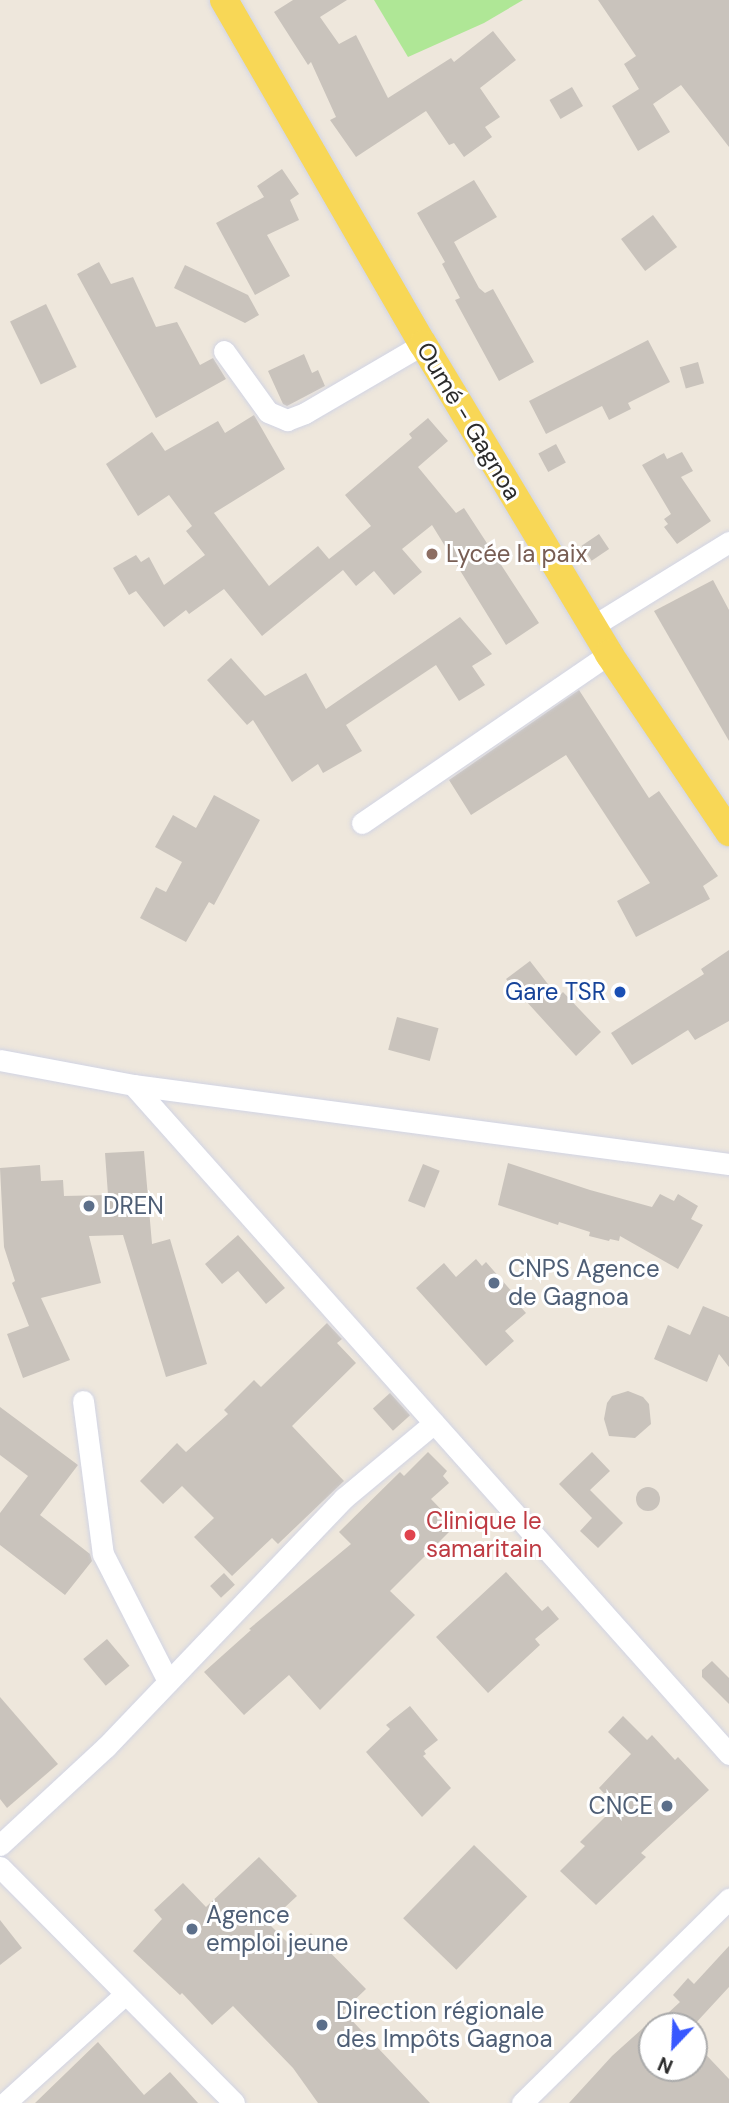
<!DOCTYPE html>
<meta charset="utf-8">
<style>
body{margin:0}
#map{position:relative;width:729px;height:2103px;overflow:hidden;background:#eee7dc;font-family:"DM Sans",sans-serif}
div>[style]{position:absolute}
[style*='--x']{left:calc(var(--x)*1px);top:calc(var(--y)*1px);width:calc(var(--w)*1px);rotate:calc(var(--a)*1deg)}
.green>*{inset:0;background:#afe796}
.building>*{inset:0;background:#c9c3bc;transform-origin:0 0}
.round{border-radius:50%}
.roads{filter:drop-shadow(0 0 2px #d1d4e4) drop-shadow(0 0 2px #d1d4e4)}
.minor>*{height:21px;margin:-10.5px;padding:0 10.5px;transform-origin:10.5px;border-radius:10.5px;background:#fff}
.major>*{height:28px;margin:-14px;padding:0 14px;transform-origin:14px;border-radius:14px;background:#f8d756}
.dots>*{width:19px;height:19px;translate:-50% -50%;box-sizing:border-box;border:4px solid #fff;border-radius:50%}
span{translate:-50% -50%;white-space:nowrap;text-align:center;line-height:1.15;-webkit-text-stroke:6px #fff;paint-order:stroke}
.street-label{font-size:24px;color:#2b2b2b}
.education-label{font-size:24px;color:#785e54}
.left{translate:0 -50%;text-align:left}
.transit-label{font-size:24px;color:#164399}
.right{translate:-100% -50%;text-align:right}
.service-label{font-size:24px;color:#4e5e75}
.health-label{font-size:24px;color:#be3a42}
.north{position:absolute;left:638px;top:2012px;width:70px;height:70px;box-sizing:border-box;background:#fff;border:2px solid #aaa;border-radius:50%;rotate:203deg;font-size:19px;font-weight:700;line-height:28px;text-align:center;color:#2b2b2b}
.north::after{content:'';display:block;margin:auto;width:24px;height:32px;background:#3858ff;clip-path:polygon(50% 0,100% 100%,50% 72%,0 100%)}
</style>
<div id="map">
<div class="green">
<div style="clip-path:polygon(374px 0,523px 0,484px 23px,408px 57px)"></div>
</div>
<div class="building">
<div style="clip-path:polygon(293px 0,347px 0,320px 17px,339px 44px,356px 35px,388px 98px,451px 58px,454px 62px,493px 31px,516px 60px,480px 88px,500px 117px,485px 127px,492px 137px,464px 157px,454px 143px,449px 145px,426px 111px,356px 157px,330px 120px,336px 117px,311px 62px,308px 65px,274px 12px)"></div>
<div style="clip-path:polygon(598px 0,729px 0,729px 147px,681px 85px,653px 104px,670px 132px,638px 151px,612px 106px,639px 89px,624px 64px,636px 56px)"></div>
<div style="left:572px;top:87px;width:22px;height:26px;rotate:60deg"></div>
<div style="clip-path:polygon(282px 169px,299px 194px,290px 200px,299px 220px,267px 235px,290px 276px,255px 295px,216px 223px,264px 197px,257px 186px)"></div>
<div style="clip-path:polygon(474px 180px,497px 217px,454px 242px,479px 288px,485px 293px,493px 289px,534px 362px,499px 381px,455px 300px,460px 298px,442px 264px,445px 262px,417px 213px)"></div>
<div style="left:653px;top:215px;width:40px;height:40px;rotate:53deg"></div>
<div style="clip-path:polygon(99px 262px,111px 284px,133px 277px,156px 327px,177px 322px,200px 365px,213px 358px,226px 379px,156px 418px,77px 274px)"></div>
<div style="clip-path:polygon(185px 265px,248px 295px,259px 315px,245px 323px,174px 288px)"></div>
<div style="left:46px;top:304px;width:70px;height:40px;rotate:64deg"></div>
<div style="clip-path:polygon(648px 340px,670px 382px,628px 403px,631px 409px,609px 420px,602px 406px,546px 434px,529px 401px)"></div>
<div style="clip-path:polygon(304px 354px,312px 373px,318px 370px,325px 386px,287px 406px,283px 404px,268px 371px)"></div>
<div style="left:698px;top:362px;width:22px;height:19px;rotate:74deg"></div>
<div style="clip-path:polygon(254px 415px,285px 469px,214px 513px,269px 586px,318px 546px,329px 559px,371px 526px,345px 495px,412px 438px,409px 434px,428px 418px,448px 441px,418px 467px,456px 513px,464px 508px,539px 623px,506px 645px,432px 525px,402px 549px,422px 572px,394px 595px,374px 571px,356px 586px,343px 570px,262px 636px,224px 589px,189px 614px,186px 610px,164px 627px,136px 591px,129px 595px,113px 568px,136px 555px,141px 562px,149px 557px,164px 585px,205px 555px,186px 531px,192px 526px,169px 495px,138px 516px,106px 464px,152px 432px,165px 451px,218px 421px,225px 433px)"></div>
<div style="left:556px;top:444px;width:21px;height:20px;rotate:62deg"></div>
<div style="clip-path:polygon(682px 452px,693px 471px,681px 477px,711px 521px,677px 544px,664px 527px,668px 524px,664px 519px,671px 514px,642px 465px,664px 453px,667px 459px)"></div>
<div style="left:599px;top:534px;width:18px;height:21px;rotate:56deg"></div>
<div style="clip-path:polygon(713px 580px,729px 610px,729px 741px,654px 611px)"></div>
<div style="clip-path:polygon(460px 617px,492px 654px,472px 666px,485px 685px,459px 701px,436px 665px,346px 725px,362px 751px,323px 773px,318px 764px,292px 782px,253px 720px,247px 725px,207px 680px,231px 658px,265px 696px,306px 673px,326px 709px)"></div>
<div style="clip-path:polygon(579px 690px,649px 798px,659px 791px,718px 876px,703px 886px,710px 899px,636px 937px,617px 901px,650px 883px,566px 755px,471px 815px,449px 780px)"></div>
<div style="clip-path:polygon(214px 795px,260px 820px,214px 905px,209px 902px,186px 942px,140px 918px,156px 887px,166px 892px,182px 862px,155px 847px,173px 815px,196px 828px)"></div>
<div style="clip-path:polygon(729px 950px,729px 1021px,695px 1040px,688px 1030px,632px 1065px,611px 1033px,704px 974px,701px 969px)"></div>
<div style="clip-path:polygon(530px 961px,558px 997px,563px 992px,601px 1032px,576px 1056px,506px 979px)"></div>
<div style="left:397px;top:1017px;width:43px;height:34px;rotate:15deg"></div>
<div style="clip-path:polygon(144px 1151px,152px 1244px,170px 1239px,207px 1364px,166px 1377px,123px 1235px,89px 1236px,101px 1283px,41px 1298px,70px 1360px,23px 1378px,7px 1334px,29px 1326px,12px 1283px,15px 1281px,4px 1247px,0 1168px,40px 1165px,41px 1181px,63px 1180px,64px 1196px,108px 1195px,105px 1153px)"></div>
<div style="clip-path:polygon(508px 1163px,590px 1190px,652px 1207px,660px 1194px,674px 1201px,678px 1194px,698px 1206px,691px 1219px,703px 1225px,678px 1269px,620px 1236px,619px 1241px,610px 1239px,609px 1241px,589px 1236px,590px 1232px,559px 1222px,558px 1225px,498px 1205px)"></div>
<div style="left:423px;top:1164px;width:18px;height:40px;rotate:22deg"></div>
<div style="clip-path:polygon(238px 1235px,285px 1288px,266px 1304px,238px 1271px,222px 1284px,205px 1264px)"></div>
<div style="clip-path:polygon(476px 1259px,482px 1266px,486px 1262px,521px 1302px,518px 1304px,526px 1313px,505px 1331px,514px 1341px,486px 1366px,416px 1288px,444px 1263px,456px 1277px)"></div>
<div style="clip-path:polygon(703px 1306px,729px 1317px,729px 1367px,719px 1354px,707px 1382px,654px 1359px,668px 1325px,690px 1335px)"></div>
<div style="clip-path:polygon(327px 1323px,342px 1339px,337px 1343px,356px 1363px,292px 1426px,344px 1481px,278px 1544px,272px 1538px,232px 1576px,194px 1537px,214px 1518px,182px 1486px,163px 1504px,140px 1481px,177px 1443px,186px 1452px,228px 1414px,224px 1410px,254px 1380px,261px 1387px)"></div>
<div style="clip-path:polygon(628px 1391px,643px 1397px,649px 1404px,651px 1424px,635px 1438px,609px 1436px,604px 1419px,607px 1403px,612px 1396px)"></div>
<div style="left:390px;top:1393px;width:30px;height:23px;rotate:48deg"></div>
<div style="clip-path:polygon(0 1407px,78px 1465px,40px 1515px,90px 1554px,92px 1561px,65px 1595px,0 1545px,0 1513px,28px 1476px,0 1455px)"></div>
<div style="clip-path:polygon(428px 1452px,447px 1471px,443px 1476px,449px 1483px,431px 1499px,456px 1525px,390px 1591px,415px 1615px,320px 1710px,289px 1675px,244px 1715px,204px 1672px,251px 1630px,249px 1629px,351px 1544px,339px 1532px,400px 1472px,404px 1476px)"></div>
<div style="clip-path:polygon(592px 1452px,610px 1471px,590px 1490px,623px 1523px,598px 1548px,580px 1531px,592px 1518px,559px 1484px)"></div>
<div class="round" style="left:636px;top:1487px;width:24px;height:24px"></div>
<div style="clip-path:polygon(506px 1572px,542px 1611px,548px 1606px,559px 1619px,535px 1639px,540px 1645px,488px 1693px,436px 1637px)"></div>
<div style="left:224px;top:1573px;width:16px;height:19px;rotate:47deg"></div>
<div style="left:107px;top:1639px;width:35px;height:31px;rotate:50deg"></div>
<div style="clip-path:polygon(712px 1661px,729px 1678px,729px 1704px,702px 1677px,702px 1670px)"></div>
<div style="clip-path:polygon(0 1697px,58px 1764px,7px 1808px,0 1799px)"></div>
<div style="clip-path:polygon(410px 1706px,438px 1740px,424px 1751px,426px 1754px,423px 1756px,451px 1788px,422px 1817px,366px 1752px,390px 1729px,386px 1725px)"></div>
<div style="clip-path:polygon(623px 1716px,647px 1740px,652px 1735px,675px 1760px,678px 1757px,709px 1790px,641px 1853px,646px 1857px,596px 1905px,560px 1871px,585px 1846px,580px 1842px,616px 1806px,599px 1788px,631px 1754px,608px 1732px)"></div>
<div style="left:474px;top:1845px;width:74px;height:102px;rotate:44deg"></div>
<div style="clip-path:polygon(259px 1857px,297px 1896px,268px 1923px,294px 1949px,311px 1933px,366px 1989px,343px 2011px,430px 2103px,318px 2103px,293px 2068px,233px 2006px,212px 2025px,182px 1993px,180px 1995px,133px 1951px,162px 1919px,154px 1910px,183px 1883px,206px 1907px)"></div>
<div style="clip-path:polygon(0 1920px,22px 1948px,0 1965px)"></div>
<div style="clip-path:polygon(729px 1946px,729px 1987px,693px 2026px,654px 2026px,680px 2002px,673px 1995px,688px 1978px,694px 1984px)"></div>
<div style="clip-path:polygon(652px 2020px,652px 2068px,694px 2068px,694px 2042px,729px 2079px,729px 2103px,569px 2103px,612px 2056px)"></div>
<div style="clip-path:polygon(98px 2042px,144px 2095px,170px 2072px,198px 2103px,35px 2103px)"></div>
</div>
<div class="roads">
<div class="minor">
<div style="--x:224;--y:351;--w:75;--a:54.2"></div>
<div style="--x:268;--y:412;--w:21;--a:23"></div>
<div style="--x:287;--y:420;--w:19;--a:-21"></div>
<div style="--x:305;--y:413;--w:137;--a:-30.3"></div>
<div style="--x:593;--y:626;--w:160;--a:-31.7"></div>
<div style="--x:362;--y:823;--w:299;--a:-34.4"></div>
<div style="--x:0;--y:1060;--w:135;--a:10.6"></div>
<div style="--x:133;--y:1085;--w:601;--a:7.55"></div>
<div style="--x:133;--y:1085;--w:896;--a:48.3"></div>
<div style="--x:83;--y:1401;--w:154;--a:82.6"></div>
<div style="--x:103;--y:1554;--w:143;--a:62.9"></div>
<div style="--x:0;--y:1845;--w:144;--a:-42.8"></div>
<div style="--x:106;--y:1747;--w:344;--a:-46.3"></div>
<div style="--x:344;--y:1498;--w:117;--a:-39.8"></div>
<div style="--x:0;--y:1867;--w:332;--a:45.2"></div>
<div style="--x:5;--y:2103;--w:162;--a:-42.2"></div>
<div style="--x:522;--y:2103;--w:291;--a:-44.6"></div>
</div>
<div class="major">
<div style="--x:224;--y:0;--w:397;--a:60"></div>
<div style="--x:423;--y:344;--w:362;--a:59"></div>
<div style="--x:609;--y:654;--w:215;--a:56"></div>
</div>
</div>
<div class="dots">
<div style="left:432px;top:554px;background:#8d6e63"></div>
<div style="left:620px;top:992px;background:#1a4fb4"></div>
<div style="left:89px;top:1206px;background:#5c6f8a"></div>
<div style="left:494px;top:1283px;background:#5c6f8a"></div>
<div style="left:410px;top:1535px;background:#e0444e"></div>
<div style="left:667px;top:1806px;background:#5c6f8a"></div>
<div style="left:192px;top:1929px;background:#5c6f8a"></div>
<div style="left:322px;top:2025px;background:#5c6f8a"></div>
</div>
<div class="street-label">
<span style="left:469px;top:421px;rotate:59deg">Oumé - Gagnoa</span>
</div>
<div class="education-label">
<span class="left" style="left:446px;top:554px">Lycée la paix</span>
</div>
<div class="transit-label">
<span class="right" style="left:606px;top:992px">Gare TSR</span>
</div>
<div class="service-label">
<span class="left" style="left:103px;top:1206px">DREN</span>
<span class="left" style="left:508px;top:1283px">CNPS Agence<br>de Gagnoa</span>
<span class="right" style="left:653px;top:1806px">CNCE</span>
<span class="left" style="left:206px;top:1929px">Agence<br>emploi jeune</span>
<span class="left" style="left:336px;top:2025px">Direction régionale<br>des Impôts Gagnoa</span>
</div>
<div class="health-label">
<span class="left" style="left:426px;top:1535px">Clinique le<br>samaritain</span>
</div>
<div class="north">N</div>
</div>
